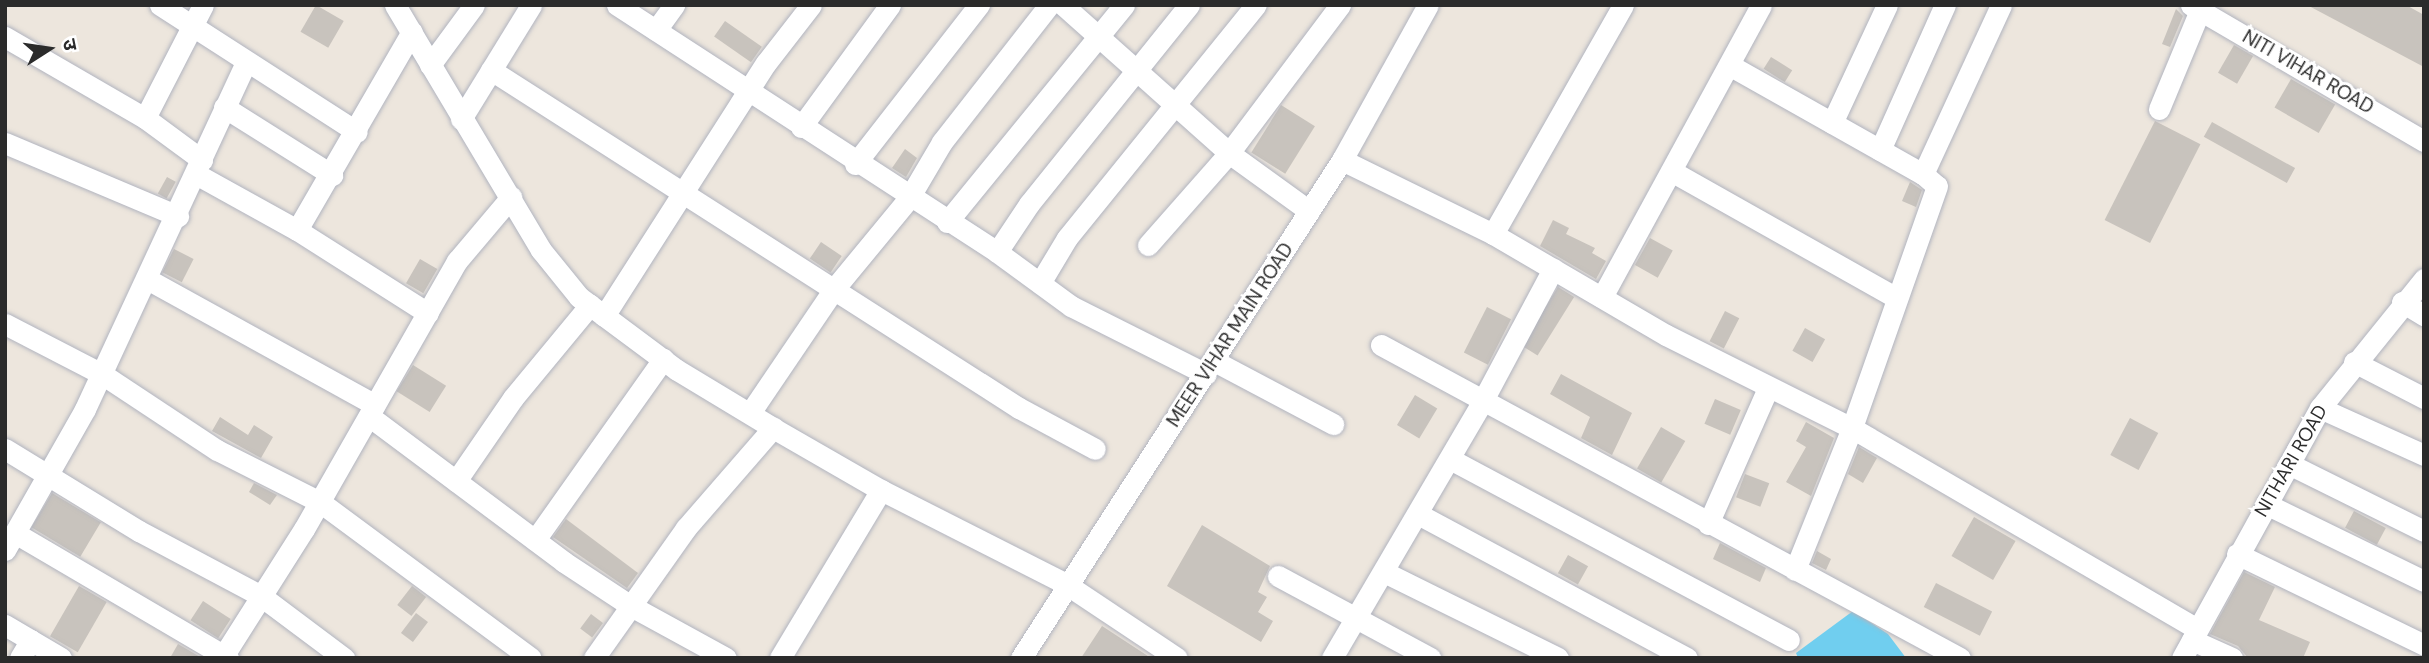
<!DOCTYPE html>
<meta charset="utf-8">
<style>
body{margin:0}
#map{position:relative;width:2429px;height:663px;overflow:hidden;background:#ede6dd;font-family:"DM Sans","Noto Sans Devanagari",sans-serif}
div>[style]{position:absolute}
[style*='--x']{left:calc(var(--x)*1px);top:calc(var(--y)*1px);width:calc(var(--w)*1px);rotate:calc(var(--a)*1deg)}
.water>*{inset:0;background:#70ceef}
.building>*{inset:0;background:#c8c3bd;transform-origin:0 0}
.roads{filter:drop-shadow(0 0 2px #b1b4bf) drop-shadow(0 0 2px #b1b4bf)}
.street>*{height:21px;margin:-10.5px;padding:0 10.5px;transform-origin:10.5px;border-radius:10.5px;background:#fff}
span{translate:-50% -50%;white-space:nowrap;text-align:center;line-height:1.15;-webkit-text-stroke:6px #fff;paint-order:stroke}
.street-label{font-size:19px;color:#2b2b2b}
.frame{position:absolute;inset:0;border:7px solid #2b2b2b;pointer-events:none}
.north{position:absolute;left:14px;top:14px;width:70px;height:70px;-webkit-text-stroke:5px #fff;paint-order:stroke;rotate:78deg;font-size:19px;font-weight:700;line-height:28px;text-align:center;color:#2b2b2b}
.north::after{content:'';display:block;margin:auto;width:24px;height:32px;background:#2b2b2b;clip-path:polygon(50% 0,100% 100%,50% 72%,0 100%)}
</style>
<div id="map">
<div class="water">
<div style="clip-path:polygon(1853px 611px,1888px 634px,1906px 658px,1798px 658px,1796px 653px)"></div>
</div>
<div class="building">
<div style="left:316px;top:5px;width:32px;height:31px;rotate:30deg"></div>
<div style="clip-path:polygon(2307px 5px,2406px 5px,2424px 15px,2424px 67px)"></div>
<div style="clip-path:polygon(2176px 9px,2183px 16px,2170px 47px,2162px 44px)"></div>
<div style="left:725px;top:21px;width:45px;height:19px;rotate:35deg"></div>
<div style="left:2234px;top:45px;width:22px;height:32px;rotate:30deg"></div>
<div style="left:1771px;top:57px;width:25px;height:14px;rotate:32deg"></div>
<div style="left:2291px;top:79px;width:51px;height:33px;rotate:30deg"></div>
<div style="left:1281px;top:105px;width:40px;height:56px;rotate:32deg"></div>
<div style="left:2155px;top:121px;width:51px;height:111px;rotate:27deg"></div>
<div style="left:2212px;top:122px;width:95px;height:17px;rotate:29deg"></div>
<div style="clip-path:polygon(905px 149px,917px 158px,906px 177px,892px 168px)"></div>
<div style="left:167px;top:177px;width:10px;height:19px;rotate:29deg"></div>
<div style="clip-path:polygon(1910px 182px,1922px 190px,1916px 207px,1902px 201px)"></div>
<div style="clip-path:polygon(1553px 220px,1569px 228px,1566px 234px,1595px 248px,1592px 253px,1606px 261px,1596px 279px,1540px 246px)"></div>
<div style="left:1650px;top:238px;width:26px;height:31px;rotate:29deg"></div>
<div style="left:821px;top:242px;width:25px;height:20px;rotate:34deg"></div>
<div style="left:174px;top:249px;width:22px;height:26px;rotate:27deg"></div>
<div style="left:420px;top:259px;width:20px;height:28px;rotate:30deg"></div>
<div style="left:1558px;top:287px;width:19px;height:69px;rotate:32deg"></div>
<div style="left:1487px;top:307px;width:27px;height:51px;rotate:27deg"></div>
<div style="left:1725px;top:311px;width:16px;height:34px;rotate:27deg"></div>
<div style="left:1805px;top:328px;width:23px;height:26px;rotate:29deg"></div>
<div style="left:413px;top:365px;width:39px;height:31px;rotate:32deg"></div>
<div style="clip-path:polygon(1561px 374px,1632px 413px,1612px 455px,1581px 438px,1590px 417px,1550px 394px)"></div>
<div style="left:1415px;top:395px;width:26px;height:35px;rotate:31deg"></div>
<div style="left:1715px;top:399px;width:28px;height:27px;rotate:23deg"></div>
<div style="clip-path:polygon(220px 417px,248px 435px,254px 425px,273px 437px,261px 458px,212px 431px)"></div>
<div style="left:2130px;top:418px;width:32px;height:42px;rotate:28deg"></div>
<div style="clip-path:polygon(1806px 422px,1834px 438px,1811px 496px,1786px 482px,1806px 447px,1796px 441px)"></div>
<div style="left:1661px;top:427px;width:28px;height:48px;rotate:30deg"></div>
<div style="clip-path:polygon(1859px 447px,1877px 458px,1863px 483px,1848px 474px)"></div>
<div style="left:1745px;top:474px;width:26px;height:25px;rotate:21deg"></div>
<div style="clip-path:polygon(254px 483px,277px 495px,270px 505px,249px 492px)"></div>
<div style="left:52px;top:493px;width:57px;height:40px;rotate:31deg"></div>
<div style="left:2354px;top:511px;width:36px;height:19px;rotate:28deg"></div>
<div style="left:1974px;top:517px;width:48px;height:45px;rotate:30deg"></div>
<div style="clip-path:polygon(566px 519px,638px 573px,627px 588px,553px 537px)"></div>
<div style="clip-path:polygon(1202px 525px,1270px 566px,1258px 592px,1267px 597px,1258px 612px,1273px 621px,1261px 642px,1167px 586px)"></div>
<div style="clip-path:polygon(1720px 543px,1766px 568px,1760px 582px,1713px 559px)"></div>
<div style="clip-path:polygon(1817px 551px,1831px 559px,1826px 570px,1812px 563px)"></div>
<div style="left:1568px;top:555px;width:23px;height:21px;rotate:29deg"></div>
<div style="clip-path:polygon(2244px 572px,2275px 587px,2259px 620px,2310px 642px,2303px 658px,2248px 658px,2238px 646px,2210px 634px)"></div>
<div style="left:1936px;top:583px;width:63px;height:27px;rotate:27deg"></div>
<div style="left:79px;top:586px;width:32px;height:58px;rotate:30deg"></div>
<div style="left:412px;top:586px;width:18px;height:24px;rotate:38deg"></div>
<div style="left:203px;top:601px;width:33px;height:23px;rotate:33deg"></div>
<div style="left:416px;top:613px;width:15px;height:25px;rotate:37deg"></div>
<div style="left:591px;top:614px;width:15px;height:18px;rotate:37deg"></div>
<div style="clip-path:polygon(1102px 626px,1151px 658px,1081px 658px)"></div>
<div style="clip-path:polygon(178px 644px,202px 658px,170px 658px)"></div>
</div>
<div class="roads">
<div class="street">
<div style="--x:160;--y:5;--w:234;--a:32.8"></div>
<div style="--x:395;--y:5;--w:285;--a:59.2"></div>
<div style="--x:541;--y:250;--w:60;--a:51"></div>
<div style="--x:579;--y:297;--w:122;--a:36.7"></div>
<div style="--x:677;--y:370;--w:112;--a:31.1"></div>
<div style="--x:773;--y:428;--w:125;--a:29.9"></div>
<div style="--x:881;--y:490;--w:208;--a:26.9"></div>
<div style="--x:1066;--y:584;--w:133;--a:33.7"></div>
<div style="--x:617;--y:5;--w:453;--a:33"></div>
<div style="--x:997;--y:252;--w:92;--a:36.1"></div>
<div style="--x:1071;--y:306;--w:151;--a:26.7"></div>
<div style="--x:1063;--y:5;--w:222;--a:41.7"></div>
<div style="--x:1229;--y:153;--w:99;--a:35.9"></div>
<div style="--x:2191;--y:5;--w:270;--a:30.3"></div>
<div style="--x:656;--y:30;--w:31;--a:-54"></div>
<div style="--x:5;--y:37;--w:162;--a:30.1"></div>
<div style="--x:145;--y:118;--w:71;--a:36.4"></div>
<div style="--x:430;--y:65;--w:74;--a:-53.7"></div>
<div style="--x:1731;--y:66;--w:220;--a:29.4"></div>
<div style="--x:1923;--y:174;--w:18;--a:41"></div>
<div style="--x:1937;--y:186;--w:256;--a:109.4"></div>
<div style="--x:1852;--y:428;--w:153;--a:111.9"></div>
<div style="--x:491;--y:70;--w:627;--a:32.63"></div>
<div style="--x:1019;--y:408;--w:86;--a:28.3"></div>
<div style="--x:224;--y:107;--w:128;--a:32.2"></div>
<div style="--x:2159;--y:109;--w:107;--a:-67.5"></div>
<div style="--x:145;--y:118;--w:127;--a:-62.8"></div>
<div style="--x:461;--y:119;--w:134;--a:-58.4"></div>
<div style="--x:1832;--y:123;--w:130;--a:-65"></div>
<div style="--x:801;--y:127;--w:151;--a:-53.9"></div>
<div style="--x:5;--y:143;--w:188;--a:22.9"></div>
<div style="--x:1880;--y:150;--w:159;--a:-65.9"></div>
<div style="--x:1342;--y:160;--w:168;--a:26.1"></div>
<div style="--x:1493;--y:234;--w:200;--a:30.3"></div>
<div style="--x:1666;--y:335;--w:208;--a:26.6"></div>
<div style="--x:1852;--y:428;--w:399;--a:30.2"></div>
<div style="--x:855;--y:164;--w:202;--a:-52.1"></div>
<div style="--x:1673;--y:172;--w:257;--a:29.4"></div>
<div style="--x:196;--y:174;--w:115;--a:29"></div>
<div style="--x:297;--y:230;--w:155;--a:32.4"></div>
<div style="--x:1923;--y:174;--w:186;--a:-65.2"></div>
<div style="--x:947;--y:222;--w:280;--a:-50.8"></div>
<div style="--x:297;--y:230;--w:229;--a:-59.9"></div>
<div style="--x:1493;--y:234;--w:263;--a:-60.4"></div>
<div style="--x:1148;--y:245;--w:123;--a:-48.6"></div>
<div style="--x:1229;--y:153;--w:185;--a:-53.1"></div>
<div style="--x:997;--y:252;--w:58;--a:-56.3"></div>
<div style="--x:1029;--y:204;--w:255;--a:-51.2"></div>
<div style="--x:147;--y:279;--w:260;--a:28.9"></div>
<div style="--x:1040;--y:283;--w:52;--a:-59"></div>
<div style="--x:1067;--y:238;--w:300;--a:-51"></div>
<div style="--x:1602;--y:297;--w:332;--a:-61.4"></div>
<div style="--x:2402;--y:302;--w:26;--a:31"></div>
<div style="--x:604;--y:316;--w:300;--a:-57.4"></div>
<div style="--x:766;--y:63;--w:73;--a:-52.2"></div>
<div style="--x:5;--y:324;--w:109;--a:27.3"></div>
<div style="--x:102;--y:374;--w:138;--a:33.5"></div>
<div style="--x:217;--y:450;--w:115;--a:26.8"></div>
<div style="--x:320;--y:502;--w:262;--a:36.5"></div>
<div style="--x:1381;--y:345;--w:658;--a:28.4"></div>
<div style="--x:1214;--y:361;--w:135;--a:27.9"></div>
<div style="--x:2354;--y:362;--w:79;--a:27.2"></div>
<div style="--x:2320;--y:408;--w:114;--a:24.3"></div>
<div style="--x:750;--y:413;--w:150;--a:-55.9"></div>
<div style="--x:834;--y:289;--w:118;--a:-50.5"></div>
<div style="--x:909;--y:198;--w:65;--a:-59.5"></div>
<div style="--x:942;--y:142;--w:174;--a:-52"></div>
<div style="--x:369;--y:416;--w:244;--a:36.8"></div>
<div style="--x:564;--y:562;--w:80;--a:33.3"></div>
<div style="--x:631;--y:606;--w:108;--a:28.7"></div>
<div style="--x:5;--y:449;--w:157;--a:31.5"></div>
<div style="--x:139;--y:531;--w:138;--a:28"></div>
<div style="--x:261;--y:596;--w:104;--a:36.8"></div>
<div style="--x:1450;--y:459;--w:384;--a:28.1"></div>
<div style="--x:2289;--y:464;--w:151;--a:26.4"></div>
<div style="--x:456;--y:481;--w:101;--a:-55.5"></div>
<div style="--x:513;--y:398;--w:121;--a:-50.4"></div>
<div style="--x:2266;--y:504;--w:176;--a:26"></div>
<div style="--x:1418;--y:514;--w:305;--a:28.2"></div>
<div style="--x:1708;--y:524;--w:149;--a:-66.2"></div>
<div style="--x:15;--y:533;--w:247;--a:30.4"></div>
<div style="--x:535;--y:540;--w:222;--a:-54.7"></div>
<div style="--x:5;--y:550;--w:162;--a:-60.4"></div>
<div style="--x:85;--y:409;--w:383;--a:-65.1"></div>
<div style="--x:2237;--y:554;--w:208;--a:25.9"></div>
<div style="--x:1384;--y:572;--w:194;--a:26.3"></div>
<div style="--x:1278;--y:576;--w:173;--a:28.3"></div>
<div style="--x:5;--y:625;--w:65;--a:30.5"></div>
<div style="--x:2192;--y:640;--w:44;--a:24.2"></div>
<div style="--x:20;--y:658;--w:21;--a:-59"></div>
<div style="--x:222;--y:658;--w:153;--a:-57.6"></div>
<div style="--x:304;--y:529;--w:309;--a:-60.3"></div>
<div style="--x:457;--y:261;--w:84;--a:-49.8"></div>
<div style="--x:594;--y:658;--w:159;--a:-54.7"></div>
<div style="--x:686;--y:528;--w:133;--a:-49"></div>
<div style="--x:780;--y:658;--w:196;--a:-59"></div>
<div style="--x:1021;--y:658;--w:592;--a:-57.2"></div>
<div style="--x:1342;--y:160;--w:177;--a:-61"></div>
<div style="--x:1332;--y:658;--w:297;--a:-59.6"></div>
<div style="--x:1482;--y:402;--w:151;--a:-61.9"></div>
<div style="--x:2182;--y:658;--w:286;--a:-61.1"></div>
<div style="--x:2320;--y:408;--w:166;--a:-51.1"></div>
</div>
</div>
<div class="street-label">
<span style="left:2308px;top:72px;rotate:30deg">NITI VIHAR ROAD</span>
<span style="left:1230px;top:335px;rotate:-57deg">MEER VIHAR MAIN ROAD</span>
<span style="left:2291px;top:461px;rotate:-60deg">NITHARI ROAD</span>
</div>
<div class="frame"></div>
<div class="north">उ</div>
</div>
